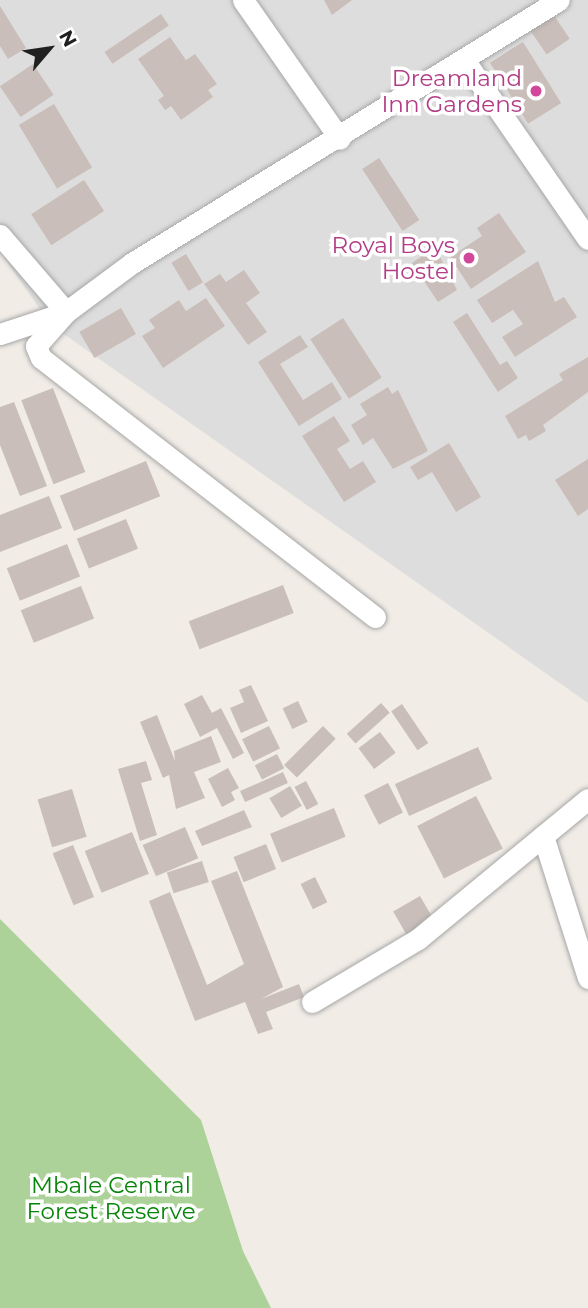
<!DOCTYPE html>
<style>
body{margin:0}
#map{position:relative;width:588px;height:1308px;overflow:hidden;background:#f1ece6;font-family:Montserrat,sans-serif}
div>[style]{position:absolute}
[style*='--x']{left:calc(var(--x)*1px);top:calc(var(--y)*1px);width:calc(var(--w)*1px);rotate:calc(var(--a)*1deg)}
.residential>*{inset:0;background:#dedddd}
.forest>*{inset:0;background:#add299}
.building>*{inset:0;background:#c9beb9;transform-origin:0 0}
.roads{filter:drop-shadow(0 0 2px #a7a7a7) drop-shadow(0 0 2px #a7a7a7)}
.minor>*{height:21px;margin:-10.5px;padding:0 10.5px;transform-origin:10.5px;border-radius:10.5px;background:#fff}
.dots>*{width:19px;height:19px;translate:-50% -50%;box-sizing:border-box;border:4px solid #fff;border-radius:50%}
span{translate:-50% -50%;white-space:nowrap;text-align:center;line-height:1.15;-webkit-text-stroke:7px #fff;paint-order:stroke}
.hotel-label{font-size:23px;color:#b23c85}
.right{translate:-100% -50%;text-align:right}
.park-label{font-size:23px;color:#068508}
.north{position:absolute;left:14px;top:14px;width:70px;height:70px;-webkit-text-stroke:5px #fff;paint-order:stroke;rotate:61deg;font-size:19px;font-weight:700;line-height:28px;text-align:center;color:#202020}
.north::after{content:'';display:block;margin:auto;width:24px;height:32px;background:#202020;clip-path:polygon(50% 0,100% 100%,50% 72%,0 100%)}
</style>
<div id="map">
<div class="residential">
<div style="clip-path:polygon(0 0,588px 0,588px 703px,51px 325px,0 252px)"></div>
</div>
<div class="forest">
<div style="clip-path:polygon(0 919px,201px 1120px,243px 1251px,271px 1308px,0 1308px)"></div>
</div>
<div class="building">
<div style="clip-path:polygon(324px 0,352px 0,332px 15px)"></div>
<div style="clip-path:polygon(0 6px,26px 48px,8px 59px,0 46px)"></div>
<div style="left:161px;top:14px;width:14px;height:68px;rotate:56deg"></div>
<div style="left:553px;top:14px;width:30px;height:28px;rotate:56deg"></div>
<div style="clip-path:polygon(170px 37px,186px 60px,195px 54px,217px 84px,208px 90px,213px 97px,181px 120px,171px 106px,165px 110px,158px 100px,164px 96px,138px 59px)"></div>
<div style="left:523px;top:42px;width:72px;height:39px;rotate:58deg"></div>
<div style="left:33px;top:64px;width:37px;height:40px;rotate:56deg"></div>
<div style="left:54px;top:104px;width:74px;height:41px;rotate:59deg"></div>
<div style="left:379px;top:158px;width:74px;height:20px;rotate:57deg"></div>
<div style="left:84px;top:180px;width:37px;height:63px;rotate:57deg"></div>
<div style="clip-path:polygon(499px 213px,526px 252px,471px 289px,450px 257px,482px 236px,477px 228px)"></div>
<div style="clip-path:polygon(435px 247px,457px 290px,438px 302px,412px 263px)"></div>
<div style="left:186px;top:254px;width:33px;height:17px;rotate:59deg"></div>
<div style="clip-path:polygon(538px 261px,555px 302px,564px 297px,577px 317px,515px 357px,502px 337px,523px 324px,513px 310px,492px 323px,477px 300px)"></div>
<div style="clip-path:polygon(244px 270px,260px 293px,246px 303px,267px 332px,248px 345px,204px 284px,220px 274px,226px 282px)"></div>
<div style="clip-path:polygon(206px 298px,225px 326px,163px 368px,142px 336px,155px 328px,149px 320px,179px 300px,186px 311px)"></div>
<div style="left:121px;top:308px;width:30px;height:48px;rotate:60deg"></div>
<div style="clip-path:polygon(467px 313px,500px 365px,507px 361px,518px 378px,498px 392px,453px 322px)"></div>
<div style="left:343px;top:318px;width:71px;height:39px;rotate:57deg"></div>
<div style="clip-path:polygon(300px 335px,308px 347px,280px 364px,303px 400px,332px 382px,342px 399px,299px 426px,258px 362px)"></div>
<div style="clip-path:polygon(588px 357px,588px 392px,543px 425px,546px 431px,529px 441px,526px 435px,518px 439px,505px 416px,563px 380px,559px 374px)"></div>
<div style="clip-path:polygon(388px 387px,392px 394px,398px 390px,428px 451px,393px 469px,373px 438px,363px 445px,351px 425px,367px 415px,360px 404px)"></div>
<div style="left:53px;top:388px;width:90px;height:34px;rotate:69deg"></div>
<div style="clip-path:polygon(14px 402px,47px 486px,20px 496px,0 445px,0 407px)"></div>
<div style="clip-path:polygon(334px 416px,350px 441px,337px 449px,350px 469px,363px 461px,376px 482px,344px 502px,302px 436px)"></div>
<div style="clip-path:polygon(449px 443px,481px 497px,456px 512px,432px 472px,418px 480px,410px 467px)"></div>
<div style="clip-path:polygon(588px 459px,588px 509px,578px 516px,555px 480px)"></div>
<div style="left:146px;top:461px;width:38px;height:93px;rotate:68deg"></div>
<div style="clip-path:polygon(49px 496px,62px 528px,0 552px,0 515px)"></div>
<div style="left:126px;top:519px;width:32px;height:53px;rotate:68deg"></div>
<div style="left:67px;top:544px;width:35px;height:65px;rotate:68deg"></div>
<div style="left:283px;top:585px;width:30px;height:101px;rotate:69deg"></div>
<div style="left:81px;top:586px;width:35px;height:65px;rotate:68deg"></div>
<div style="clip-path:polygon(251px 685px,268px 721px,241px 733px,230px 708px,244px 702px,239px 690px)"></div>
<div style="clip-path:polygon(202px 695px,212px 713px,221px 708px,244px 753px,233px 759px,217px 728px,200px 737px,184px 704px)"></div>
<div style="left:298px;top:701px;width:23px;height:17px;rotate:65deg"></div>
<div style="left:381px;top:703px;width:13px;height:46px;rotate:48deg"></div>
<div style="left:402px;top:704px;width:47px;height:13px;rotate:56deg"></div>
<div style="clip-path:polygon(157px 715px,175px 761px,174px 751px,211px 736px,221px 762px,194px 772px,205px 798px,176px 809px,169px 775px,163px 778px,140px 722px)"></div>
<div style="left:269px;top:726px;width:25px;height:30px;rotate:64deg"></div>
<div style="left:323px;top:726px;width:18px;height:55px;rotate:45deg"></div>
<div style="left:380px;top:732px;width:26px;height:27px;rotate:53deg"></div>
<div style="left:478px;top:747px;width:35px;height:91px;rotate:66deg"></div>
<div style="left:277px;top:754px;width:16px;height:25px;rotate:63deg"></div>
<div style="clip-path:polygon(146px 761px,152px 780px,141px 783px,157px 835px,140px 841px,118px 769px)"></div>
<div style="clip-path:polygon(228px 768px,239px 788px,231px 792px,235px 800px,222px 807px,208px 779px)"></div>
<div style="left:283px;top:772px;width:12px;height:47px;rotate:66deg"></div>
<div style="left:306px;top:781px;width:26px;height:13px;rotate:62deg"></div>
<div style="left:388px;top:783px;width:33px;height:27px;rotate:63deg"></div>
<div style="left:290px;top:786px;width:23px;height:24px;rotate:59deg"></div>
<div style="left:72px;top:789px;width:50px;height:36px;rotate:73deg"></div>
<div style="left:476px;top:796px;width:59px;height:66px;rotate:63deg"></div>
<div style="left:334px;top:808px;width:31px;height:69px;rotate:68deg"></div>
<div style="clip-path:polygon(244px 810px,252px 827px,202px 846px,195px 831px)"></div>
<div style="left:185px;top:827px;width:34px;height:46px;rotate:67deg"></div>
<div style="left:132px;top:832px;width:45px;height:51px;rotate:68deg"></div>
<div style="left:266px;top:844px;width:27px;height:35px;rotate:68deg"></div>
<div style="left:73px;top:845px;width:56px;height:22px;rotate:68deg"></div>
<div style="left:202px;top:861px;width:22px;height:37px;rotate:72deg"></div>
<div style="clip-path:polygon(237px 871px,283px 987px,261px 999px,299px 984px,304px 997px,266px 1012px,273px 1029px,258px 1034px,245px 1002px,195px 1021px,149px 901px,170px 892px,207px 985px,244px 964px,211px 881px)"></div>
<div style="left:315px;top:877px;width:28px;height:16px;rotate:64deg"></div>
<div style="left:420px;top:896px;width:30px;height:31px;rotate:60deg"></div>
</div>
<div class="roads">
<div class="minor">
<div style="--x:243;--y:0;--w:169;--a:55.1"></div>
<div style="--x:465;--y:61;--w:216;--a:55.4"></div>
<div style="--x:0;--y:235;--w:101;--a:49.4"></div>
<div style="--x:0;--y:334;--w:67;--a:-18.2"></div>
<div style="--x:375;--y:617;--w:423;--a:-142.2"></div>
<div style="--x:41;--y:358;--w:13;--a:-113"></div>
<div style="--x:36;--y:346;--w:45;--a:-48.6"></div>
<div style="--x:66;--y:312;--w:82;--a:-36.6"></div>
<div style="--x:132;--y:263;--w:501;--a:-31.63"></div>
<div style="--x:543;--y:836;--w:149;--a:72.4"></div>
<div style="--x:312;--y:1002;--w:123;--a:-30.7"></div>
<div style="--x:418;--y:939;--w:220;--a:-39.5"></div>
</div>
</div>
<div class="dots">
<div style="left:536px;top:91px;background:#d1479c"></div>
<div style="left:469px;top:258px;background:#d1479c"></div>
</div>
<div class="hotel-label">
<span class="right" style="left:522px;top:91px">Dreamland<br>Inn Gardens</span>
<span class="right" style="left:455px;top:258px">Royal Boys<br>Hostel</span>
</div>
<div class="park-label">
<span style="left:111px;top:1198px">Mbale Central<br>Forest Reserve</span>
</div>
<div class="north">N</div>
</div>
